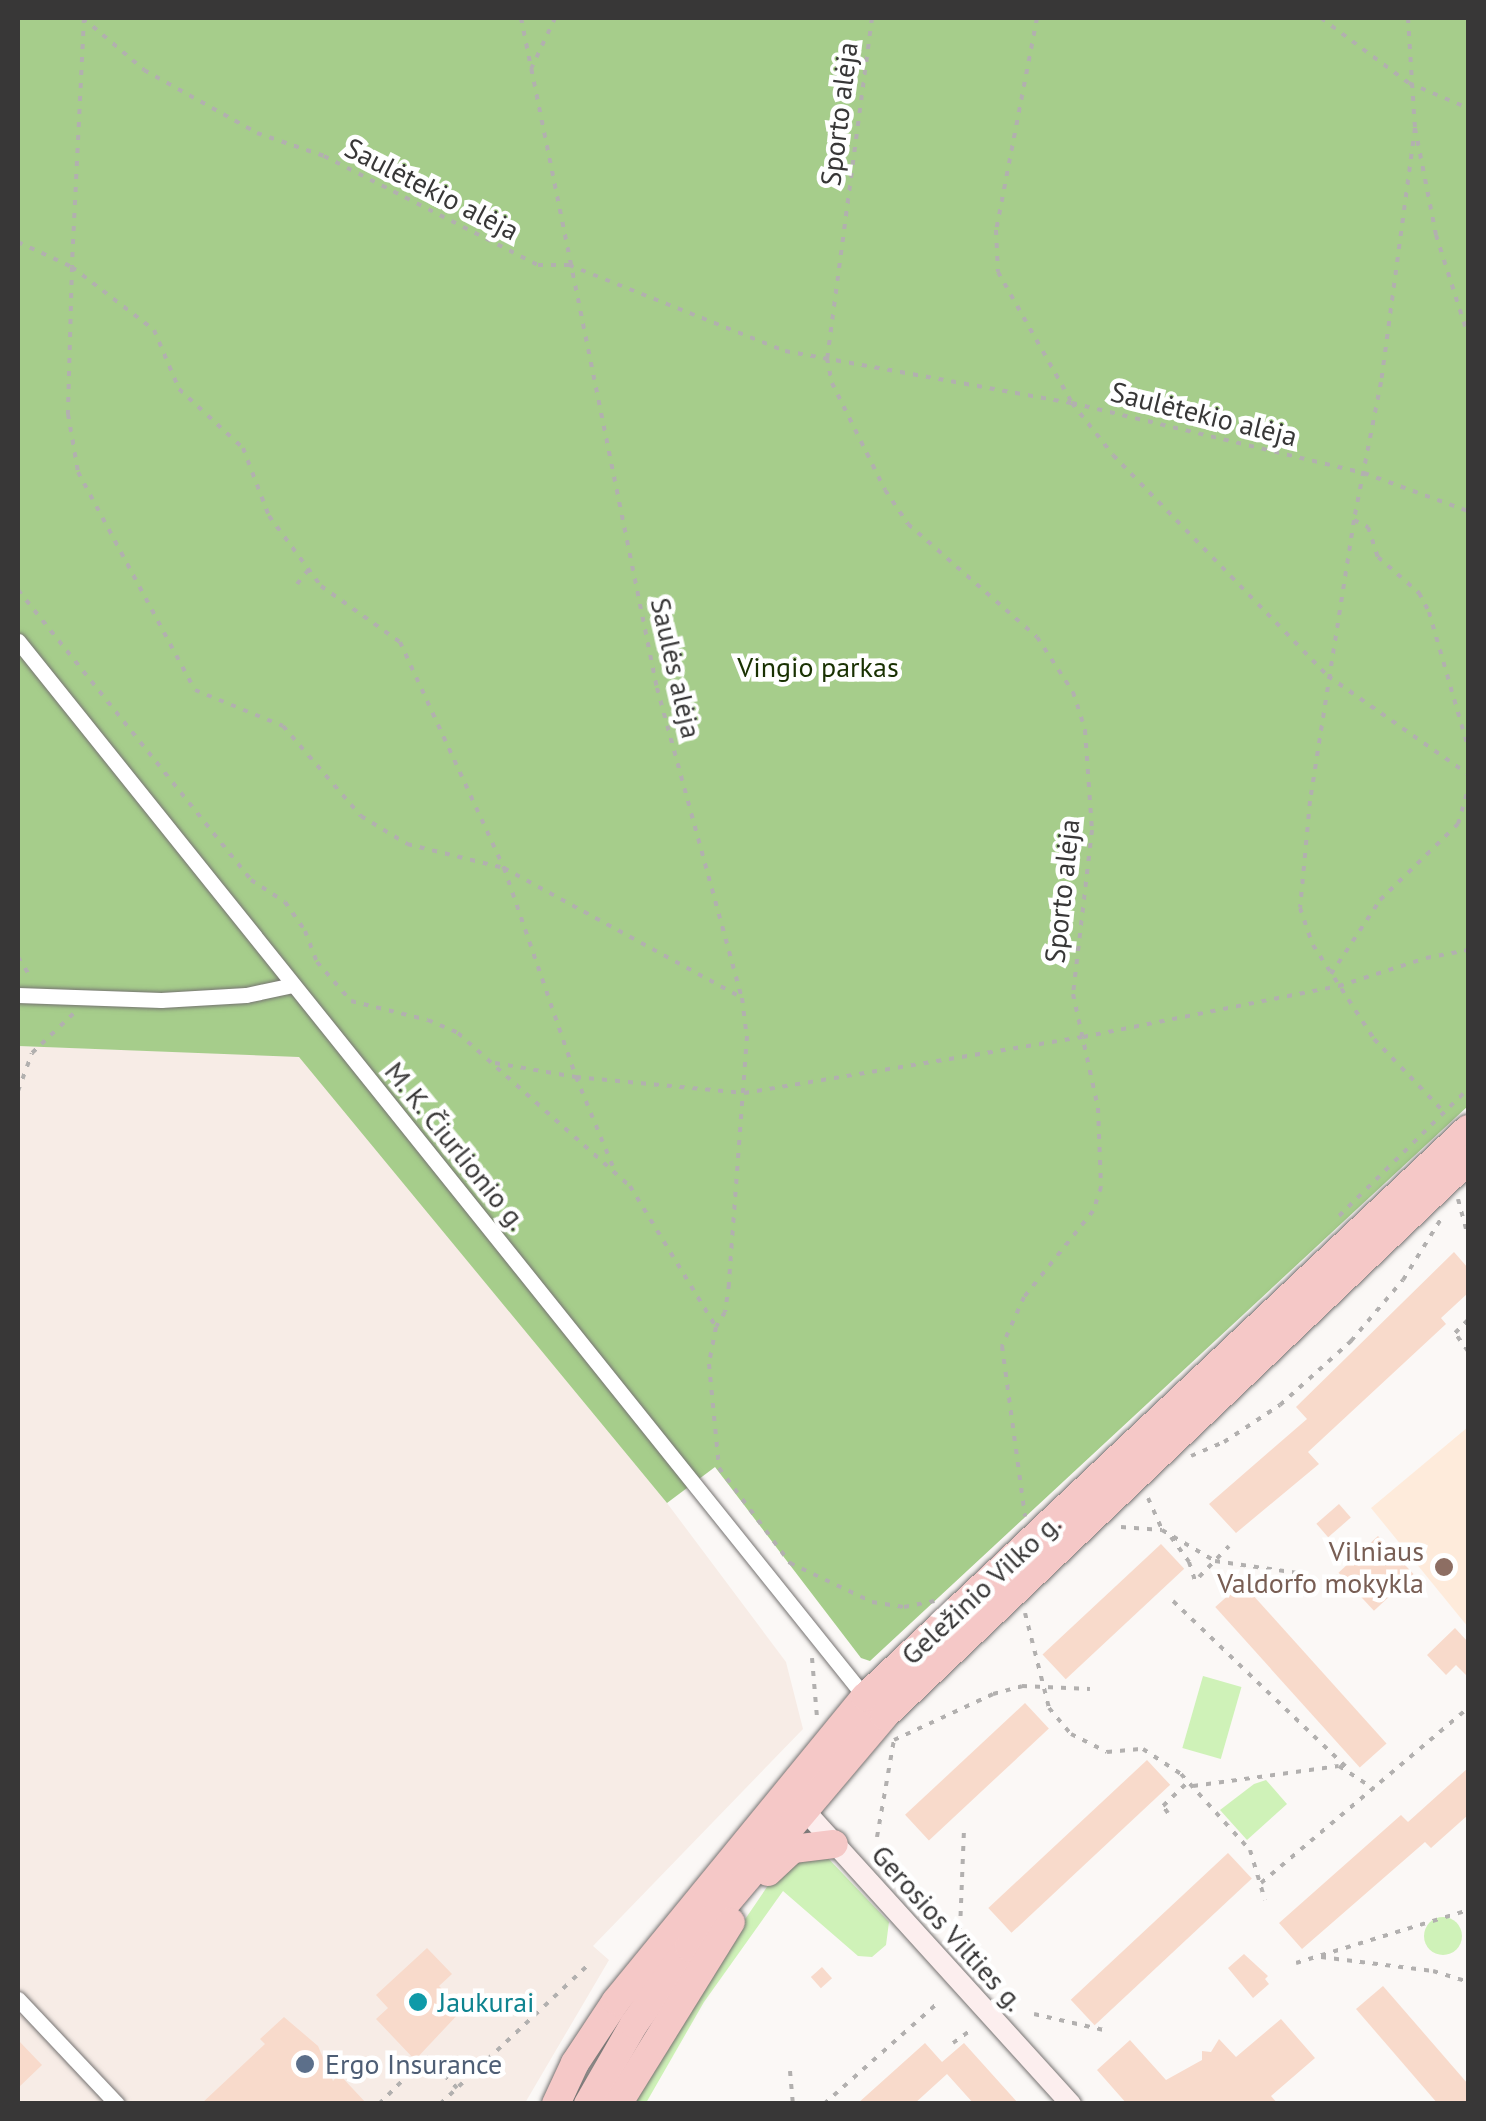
<!DOCTYPE html>
<meta charset="utf-8">
<style>
body{margin:0}
#map{position:relative;width:1486px;height:2121px;overflow:hidden;background:#fbf8f6;font-family:"PT Sans",sans-serif}
div>[style]{position:absolute}
[style*='--x']{left:calc(var(--x)*1px);top:calc(var(--y)*1px);width:calc(var(--w)*1px);rotate:calc(var(--a)*1deg)}
.built>*{inset:0;background:#f7ece6}
.education>*{inset:0;background:#feebdb}
.green>*{inset:0;background:#cff2b8;transform-origin:0 0}
.round{border-radius:50%}
.forest>*{inset:0;background:#a6cd8b}
.building>*{inset:0;background:#f8dacb;transform-origin:0 0}
.path>*{height:4px;margin-top:-2px;transform-origin:0;background:repeating-linear-gradient(90deg,#b2b0af 0 5px,transparent 0 13px)}
.roads{filter:drop-shadow(0 0 2px #767372) drop-shadow(0 0 2px #767372)}
.street>*{height:15px;margin:-7.5px;padding:0 7.5px;transform-origin:7.5px;border-radius:7.5px;background:#fff}
.secondary>*{height:20px;margin:-10px;padding:0 10px;transform-origin:10px;border-radius:10px;background:#fceeee}
.highway>*{height:28px;margin:-14px;padding:0 14px;transform-origin:14px;border-radius:14px;background:#f5c8c7}
.dots>*{width:28px;height:28px;translate:-50% -50%;box-sizing:border-box;border:5px solid #fff;border-radius:50%}
span{translate:-50% -50%;white-space:nowrap;text-align:center;line-height:1.15;-webkit-text-stroke:9px #fff;paint-order:stroke}
.street-label{font-size:28px;color:#383737}
.park-label{font-size:28px;color:#193102}
.education-label{font-size:28px;color:#785e54}
.right{translate:-100% -50%;text-align:right}
.culture-label{font-size:28px;color:#0d838f}
.left{translate:0 -50%;text-align:left}
.service-label{font-size:28px;color:#4e5e75}
.frame{position:absolute;inset:0;border:20px solid #383737;pointer-events:none}
</style>
<div id="map">
<div class="built">
<div style="clip-path:polygon(18px 1046px,299px 1056px,667px 1503px,786px 1662px,803px 1729px,593px 1946px,609px 1960px,525px 2103px,18px 2104px)"></div>
</div>
<div class="education">
<div style="clip-path:polygon(1468px 1427px,1468px 1627px,1371px 1508px)"></div>
</div>
<div class="green">
<div style="left:1203px;top:1676px;width:40px;height:75px;rotate:16deg"></div>
<div style="clip-path:polygon(1266px 1780px,1287px 1804px,1247px 1840px,1220px 1810px,1254px 1784px)"></div>
<div style="clip-path:polygon(824px 1854px,889px 1922px,886px 1945px,872px 1957px,858px 1956px,783px 1891px,704px 2002px,646px 2103px,629px 2104px,692px 1997px,782px 1865px)"></div>
<div class="round" style="left:1424px;top:1917px;width:38px;height:38px"></div>
</div>
<div class="forest">
<div style="clip-path:polygon(18px 18px,1468px 18px,1468px 1106px,870px 1661px,861px 1658px,715px 1467px,667px 1503px,299px 1057px,18px 1046px)"></div>
</div>
<div class="building">
<div style="clip-path:polygon(1454px 1252px,1468px 1268px,1468px 1293px,1441px 1318px,1446px 1324px,1308px 1452px,1319px 1464px,1236px 1533px,1209px 1504px,1307px 1419px,1296px 1407px)"></div>
<div style="left:1339px;top:1504px;width:18px;height:30px;rotate:49deg"></div>
<div style="left:1378px;top:1536px;width:52px;height:54px;rotate:47deg"></div>
<div style="left:1161px;top:1544px;width:34px;height:162px;rotate:47deg"></div>
<div style="left:1242px;top:1583px;width:216px;height:36px;rotate:48deg"></div>
<div style="clip-path:polygon(1455px 1628px,1468px 1642px,1468px 1677px,1456px 1665px,1446px 1675px,1427px 1655px)"></div>
<div style="left:1025px;top:1703px;width:35px;height:164px;rotate:47deg"></div>
<div style="left:1147px;top:1760px;width:34px;height:217px;rotate:47deg"></div>
<div style="clip-path:polygon(1468px 1768px,1468px 1815px,1431px 1848px,1425px 1842px,1302px 1949px,1279px 1923px,1401px 1815px,1408px 1822px)"></div>
<div style="left:1228px;top:1853px;width:35px;height:215px;rotate:47deg"></div>
<div style="clip-path:polygon(427px 1948px,452px 1974px,439px 1986px,462px 2010px,415px 2060px,376px 2019px,388px 2008px,376px 1995px)"></div>
<div style="clip-path:polygon(1244px 1954px,1268px 1976px,1265px 1979px,1269px 1984px,1253px 1998px,1228px 1968px)"></div>
<div style="left:822px;top:1967px;width:15px;height:15px;rotate:48deg"></div>
<div style="clip-path:polygon(1383px 1986px,1468px 2084px,1468px 2104px,1438px 2104px,1356px 2009px)"></div>
<div style="clip-path:polygon(284px 2017px,318px 2046px,333px 2081px,339px 2074px,367px 2104px,201px 2104px,265px 2044px,260px 2039px)"></div>
<div style="clip-path:polygon(1281px 2019px,1315px 2058px,1271px 2096px,1278px 2104px,1127px 2104px,1097px 2070px,1130px 2040px,1166px 2080px,1202px 2060px,1202px 2051px,1211px 2052px,1219px 2039px,1236px 2057px)"></div>
<div style="clip-path:polygon(18px 2040px,42px 2065px,18px 2088px)"></div>
<div style="clip-path:polygon(925px 2043px,942px 2062px,964px 2043px,1019px 2104px,974px 2104px,947px 2074px,914px 2104px,857px 2104px)"></div>
</div>
<div class="path">
<div style="--x:83;--y:18;--w:80;--a:40.4"></div>
<div style="--x:144;--y:70;--w:129;--a:29.1"></div>
<div style="--x:257;--y:133;--w:71;--a:18.9"></div>
<div style="--x:324;--y:156;--w:240;--a:27"></div>
<div style="--x:538;--y:265;--w:31;--a:0"></div>
<div style="--x:569;--y:265;--w:232;--a:21.7"></div>
<div style="--x:785;--y:351;--w:292;--a:10.3"></div>
<div style="--x:1072;--y:403;--w:300;--a:13.5"></div>
<div style="--x:1364;--y:473;--w:111;--a:20.1"></div>
<div style="--x:84;--y:18;--w:249;--a:92.8"></div>
<div style="--x:72;--y:267;--w:103;--a:37.5"></div>
<div style="--x:154;--y:330;--w:64;--a:67"></div>
<div style="--x:179;--y:389;--w:87;--a:42.7"></div>
<div style="--x:243;--y:448;--w:73;--a:69.1"></div>
<div style="--x:269;--y:516;--w:87;--a:53.4"></div>
<div style="--x:321;--y:586;--w:97;--a:35.3"></div>
<div style="--x:400;--y:642;--w:249;--a:65.3"></div>
<div style="--x:504;--y:868;--w:221;--a:71"></div>
<div style="--x:576;--y:1077;--w:100;--a:67.6"></div>
<div style="--x:521;--y:18;--w:684;--a:78.53"></div>
<div style="--x:657;--y:688;--w:321;--a:74.7"></div>
<div style="--x:742;--y:998;--w:38;--a:83"></div>
<div style="--x:747;--y:1036;--w:249;--a:94.2"></div>
<div style="--x:729;--y:1284;--w:28;--a:98"></div>
<div style="--x:725;--y:1312;--w:17;--a:121"></div>
<div style="--x:872;--y:18;--w:343;--a:97.5"></div>
<div style="--x:827;--y:358;--w:25;--a:79"></div>
<div style="--x:832;--y:383;--w:119;--a:63.6"></div>
<div style="--x:885;--y:490;--w:41;--a:55.9"></div>
<div style="--x:908;--y:524;--w:171;--a:41.2"></div>
<div style="--x:1037;--y:637;--w:66;--a:56.8"></div>
<div style="--x:1073;--y:692;--w:40;--a:72"></div>
<div style="--x:1085;--y:730;--w:100;--a:86"></div>
<div style="--x:1092;--y:830;--w:165;--a:96.6"></div>
<div style="--x:1073;--y:994;--w:117;--a:77.6"></div>
<div style="--x:1098;--y:1108;--w:79;--a:87.8"></div>
<div style="--x:1101;--y:1187;--w:25;--a:108"></div>
<div style="--x:1093;--y:1211;--w:110;--a:128.7"></div>
<div style="--x:1024;--y:1297;--w:54;--a:114.2"></div>
<div style="--x:1002;--y:1346;--w:172;--a:82.3"></div>
<div style="--x:1037;--y:18;--w:216;--a:100.9"></div>
<div style="--x:996;--y:230;--w:42;--a:87.3"></div>
<div style="--x:998;--y:272;--w:150;--a:60.5"></div>
<div style="--x:1072;--y:403;--w:66;--a:51.7"></div>
<div style="--x:1113;--y:455;--w:308;--a:45.8"></div>
<div style="--x:1328;--y:676;--w:171;--a:35"></div>
<div style="--x:1321;--y:18;--w:109;--a:36.5"></div>
<div style="--x:1409;--y:83;--w:64;--a:23"></div>
<div style="--x:1408;--y:18;--w:110;--a:86.4"></div>
<div style="--x:1415;--y:128;--w:109;--a:78.9"></div>
<div style="--x:1436;--y:235;--w:105;--a:72.3"></div>
<div style="--x:531;--y:69;--w:56;--a:-64.8"></div>
<div style="--x:1415;--y:128;--w:256;--a:97.6"></div>
<div style="--x:1381;--y:382;--w:141;--a:101.1"></div>
<div style="--x:1354;--y:520;--w:284;--a:98.9"></div>
<div style="--x:1310;--y:801;--w:107;--a:95.3"></div>
<div style="--x:1300;--y:908;--w:39;--a:71"></div>
<div style="--x:1313;--y:945;--w:112;--a:57"></div>
<div style="--x:1374;--y:1039;--w:103;--a:46.2"></div>
<div style="--x:18;--y:242;--w:60;--a:24.8"></div>
<div style="--x:72;--y:267;--w:147;--a:91.6"></div>
<div style="--x:68;--y:414;--w:59;--a:80.2"></div>
<div style="--x:78;--y:472;--w:247;--a:61.8"></div>
<div style="--x:195;--y:690;--w:95;--a:22.2"></div>
<div style="--x:283;--y:726;--w:119;--a:49.1"></div>
<div style="--x:361;--y:816;--w:54;--a:31.3"></div>
<div style="--x:407;--y:844;--w:100;--a:13.9"></div>
<div style="--x:504;--y:868;--w:271;--a:28.6"></div>
<div style="--x:1354;--y:520;--w:16;--a:27"></div>
<div style="--x:1368;--y:527;--w:32;--a:72"></div>
<div style="--x:1378;--y:557;--w:55;--a:41.3"></div>
<div style="--x:1419;--y:593;--w:21;--a:62"></div>
<div style="--x:1429;--y:612;--w:141;--a:73.9"></div>
<div style="--x:297;--y:584;--w:19;--a:-51"></div>
<div style="--x:18;--y:590;--w:372;--a:51.2"></div>
<div style="--x:251;--y:880;--w:40;--a:32.9"></div>
<div style="--x:285;--y:902;--w:35;--a:55"></div>
<div style="--x:305;--y:931;--w:33;--a:69"></div>
<div style="--x:317;--y:962;--w:52;--a:48.9"></div>
<div style="--x:351;--y:1001;--w:79;--a:13.9"></div>
<div style="--x:428;--y:1020;--w:33;--a:23"></div>
<div style="--x:458;--y:1033;--w:230;--a:41.7"></div>
<div style="--x:630;--y:1186;--w:165;--a:58.6"></div>
<div style="--x:716;--y:1327;--w:38;--a:101"></div>
<div style="--x:709;--y:1364;--w:104;--a:84.5"></div>
<div style="--x:719;--y:1468;--w:119;--a:53.2"></div>
<div style="--x:790;--y:1563;--w:91;--a:25.4"></div>
<div style="--x:872;--y:1602;--w:32;--a:9"></div>
<div style="--x:904;--y:1607;--w:31;--a:-11"></div>
<div style="--x:18;--y:914;--w:43;--a:90"></div>
<div style="--x:18;--y:957;--w:26;--a:58"></div>
<div style="--x:1331;--y:974;--w:89;--a:-56.5"></div>
<div style="--x:1380;--y:900;--w:109;--a:-44.3"></div>
<div style="--x:1458;--y:824;--w:36;--a:-74"></div>
<div style="--x:495;--y:1063;--w:82;--a:9.8"></div>
<div style="--x:576;--y:1077;--w:169;--a:5.4"></div>
<div style="--x:744;--y:1093;--w:344;--a:-9.4"></div>
<div style="--x:1083;--y:1037;--w:261;--a:-11.3"></div>
<div style="--x:1339;--y:986;--w:91;--a:-17.8"></div>
<div style="--x:1426;--y:958;--w:43;--a:-10.8"></div>
<div style="--x:18;--y:1091;--w:40;--a:-69.8"></div>
<div style="--x:32;--y:1053;--w:59;--a:-43.6"></div>
<div style="--x:1458;--y:1199;--w:38;--a:75"></div>
<div style="--x:1339;--y:1216;--w:181;--a:-44.6"></div>
<div style="--x:1468;--y:1351;--w:22;--a:-126"></div>
<div style="--x:1455;--y:1333;--w:18;--a:-45"></div>
<div style="--x:1191;--y:1456;--w:36;--a:-23"></div>
<div style="--x:1224;--y:1442;--w:67;--a:-33.5"></div>
<div style="--x:1280;--y:1405;--w:96;--a:-42"></div>
<div style="--x:1351;--y:1341;--w:80;--a:-49.6"></div>
<div style="--x:1403;--y:1280;--w:72;--a:-58.1"></div>
<div style="--x:1148;--y:1498;--w:35;--a:66"></div>
<div style="--x:1121;--y:1527;--w:41;--a:4.2"></div>
<div style="--x:1162;--y:1530;--w:61;--a:30.3"></div>
<div style="--x:1215;--y:1561;--w:84;--a:8.2"></div>
<div style="--x:1171;--y:1537;--w:31;--a:54"></div>
<div style="--x:1189;--y:1562;--w:20;--a:72"></div>
<div style="--x:1199;--y:1577;--w:43;--a:-45.9"></div>
<div style="--x:1173;--y:1601;--w:241;--a:43.8"></div>
<div style="--x:1025;--y:1613;--w:98;--a:75.8"></div>
<div style="--x:1049;--y:1708;--w:34;--a:50"></div>
<div style="--x:1071;--y:1734;--w:40;--a:26.6"></div>
<div style="--x:1107;--y:1752;--w:36;--a:-5"></div>
<div style="--x:1143;--y:1749;--w:45;--a:33.3"></div>
<div style="--x:1181;--y:1774;--w:103;--a:47.8"></div>
<div style="--x:1250;--y:1850;--w:52;--a:73.3"></div>
<div style="--x:812;--y:1658;--w:60;--a:85.2"></div>
<div style="--x:1193;--y:1786;--w:147;--a:-7.8"></div>
<div style="--x:1339;--y:1766;--w:42;--a:33.3"></div>
<div style="--x:1168;--y:1813;--w:9;--a:-126"></div>
<div style="--x:1163;--y:1806;--w:35;--a:-44"></div>
<div style="--x:877;--y:1837;--w:98;--a:-80.1"></div>
<div style="--x:894;--y:1740;--w:109;--a:-24.9"></div>
<div style="--x:993;--y:1694;--w:30;--a:-15"></div>
<div style="--x:1022;--y:1686;--w:68;--a:2.5"></div>
<div style="--x:1261;--y:1883;--w:271;--a:-40.2"></div>
<div style="--x:960;--y:1929;--w:101;--a:-87.7"></div>
<div style="--x:1321;--y:1957;--w:113;--a:7.1"></div>
<div style="--x:1433;--y:1971;--w:37;--a:17"></div>
<div style="--x:1296;--y:1963;--w:180;--a:-17.1"></div>
<div style="--x:1034;--y:2014;--w:76;--a:12.9"></div>
<div style="--x:953;--y:2043;--w:19;--a:-36"></div>
<div style="--x:790;--y:2071;--w:33;--a:85"></div>
<div style="--x:379;--y:2104;--w:66;--a:-45"></div>
<div style="--x:426;--y:2057;--w:44;--a:45"></div>
<div style="--x:440;--y:2104;--w:202;--a:-43.2"></div>
<div style="--x:824;--y:2104;--w:155;--a:-41.6"></div>
</div>
<div class="roads">
<div class="street">
<div style="--x:18;--y:641;--w:1354;--a:51.27"></div>
<div style="--x:18;--y:995;--w:143;--a:2"></div>
<div style="--x:161;--y:1000;--w:85;--a:-3.4"></div>
<div style="--x:246;--y:995;--w:48;--a:-12"></div>
<div style="--x:18;--y:1999;--w:144;--a:46.7"></div>
</div>
<div class="secondary">
<div style="--x:797;--y:1802;--w:408;--a:47.8"></div>
</div>
<div class="highway">
<div style="--x:768;--y:1872;--w:34;--a:-43"></div>
<div style="--x:793;--y:1849;--w:41;--a:-7"></div>
<div style="--x:556;--y:2104;--w:45;--a:-65.1"></div>
<div style="--x:575;--y:2063;--w:74;--a:-56.5"></div>
<div style="--x:616;--y:2001;--w:393;--a:-50.7"></div>
<div style="--x:865;--y:1697;--w:828;--a:-43.29"></div>
<div style="--x:588;--y:2104;--w:92;--a:-60.1"></div>
<div style="--x:634;--y:2024;--w:95;--a:-54.5"></div>
<div style="--x:689;--y:1947;--w:302;--a:-49.8"></div>
<div style="--x:884;--y:1716;--w:806;--a:-43.59"></div>
<div style="--x:618;--y:2104;--w:214;--a:-58.2"></div>
</div>
</div>
<div class="dots">
<div style="left:1444px;top:1567px;background:#8d6e63"></div>
<div style="left:418px;top:2002px;background:#0f9aa8"></div>
<div style="left:305px;top:2064px;background:#5c6f8a"></div>
</div>
<div class="street-label">
<span style="left:839px;top:114px;rotate:-83deg">Sporto alėja</span>
<span style="left:432px;top:189px;rotate:27deg">Saulėtekio alėja</span>
<span style="left:1204px;top:414px;rotate:14deg">Saulėtekio alėja</span>
<span style="left:676px;top:668px;rotate:77deg">Saulės alėja</span>
<span style="left:1062px;top:891px;rotate:-84deg">Sporto alėja</span>
<span style="left:456px;top:1146px;rotate:51deg">M. K. Čiurlionio g.</span>
<span style="left:981px;top:1589px;rotate:-43deg">Geležinio Vilko g.</span>
<span style="left:948px;top:1928px;rotate:48deg">Gerosios Vilties g.</span>
</div>
<div class="park-label">
<span style="left:818px;top:667px">Vingio parkas</span>
</div>
<div class="education-label">
<span class="right" style="left:1424px;top:1567px">Vilniaus<br>Valdorfo mokykla</span>
</div>
<div class="culture-label">
<span class="left" style="left:438px;top:2002px">Jaukurai</span>
</div>
<div class="service-label">
<span class="left" style="left:325px;top:2064px">Ergo Insurance</span>
</div>
<div class="frame"></div>
</div>
